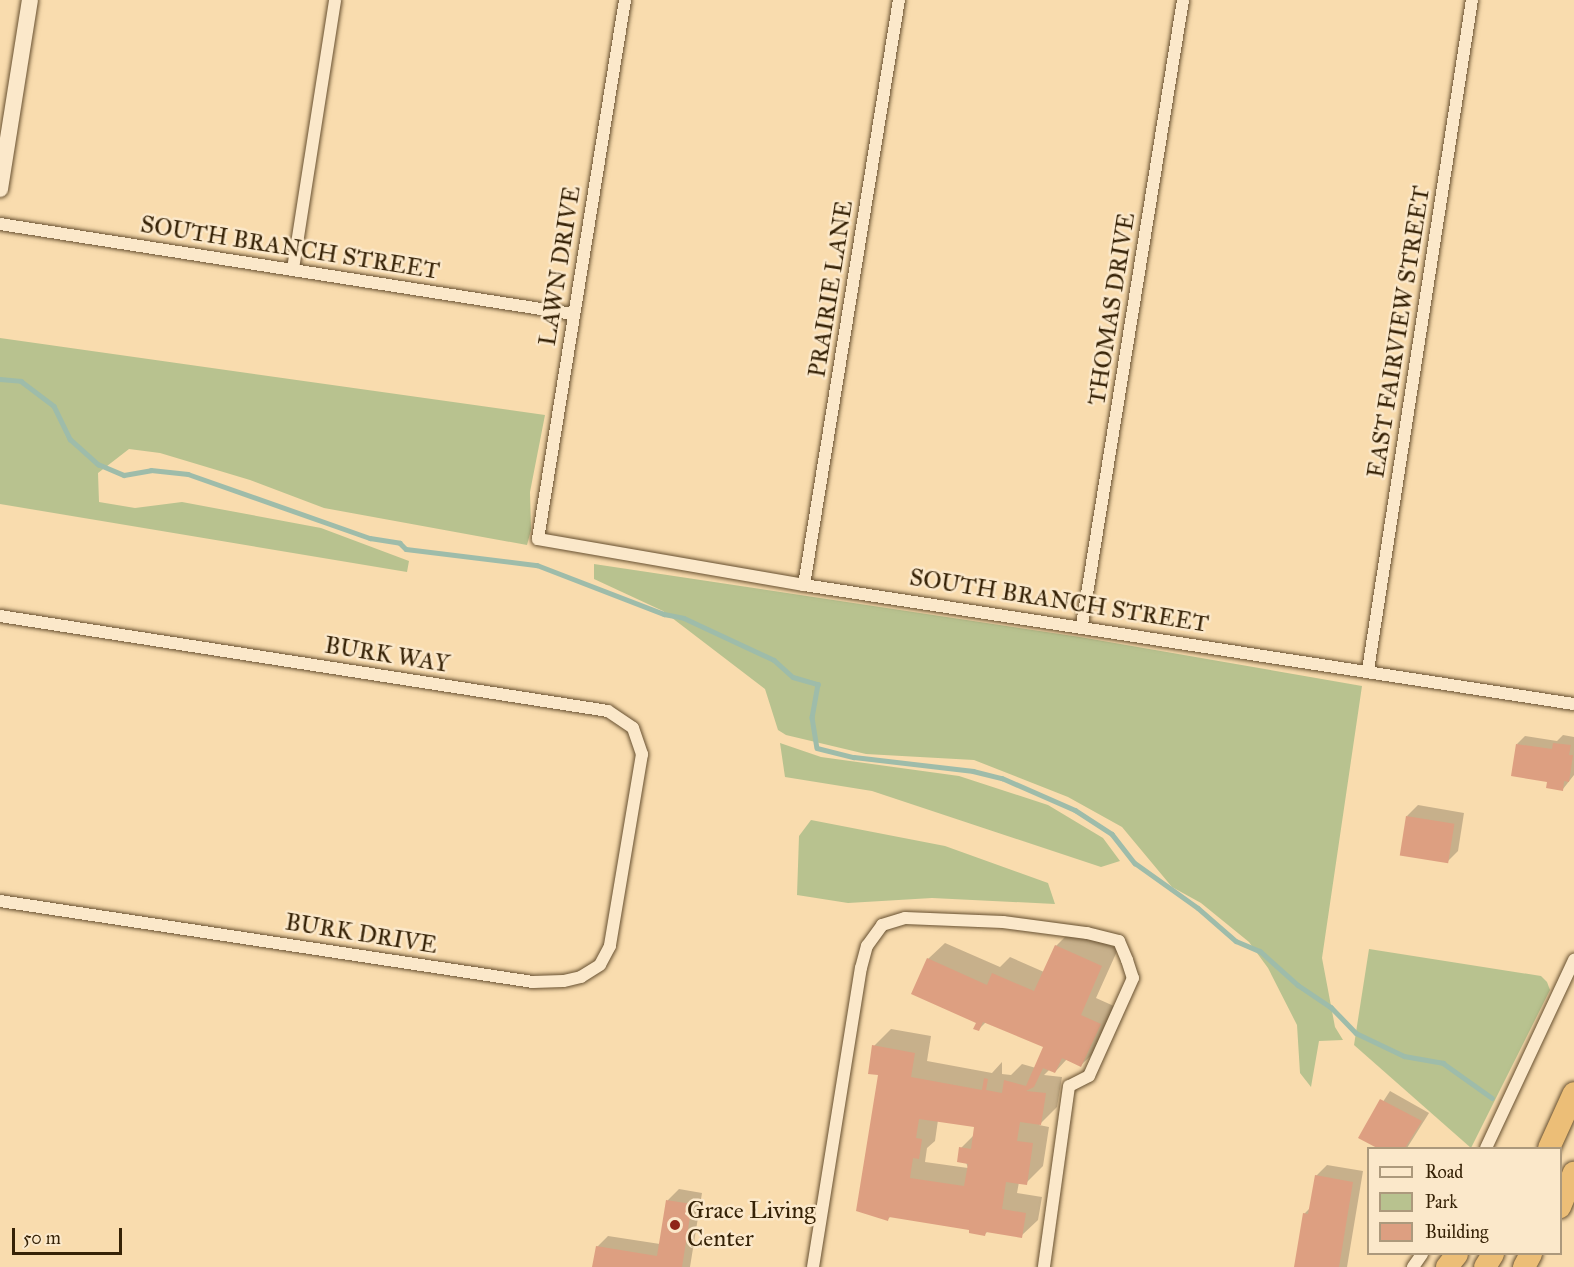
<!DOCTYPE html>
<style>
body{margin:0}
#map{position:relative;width:1574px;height:1267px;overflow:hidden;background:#f9dcae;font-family:"IM FELL Great Primer",serif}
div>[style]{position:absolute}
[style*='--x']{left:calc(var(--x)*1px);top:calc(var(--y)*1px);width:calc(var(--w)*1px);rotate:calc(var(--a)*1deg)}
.green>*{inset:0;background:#b8c28f}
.shadow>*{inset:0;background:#0003}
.stream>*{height:4.5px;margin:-2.25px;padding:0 2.25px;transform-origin:2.25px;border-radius:2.25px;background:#9ebcaa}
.building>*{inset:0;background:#dd9f81;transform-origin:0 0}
.roads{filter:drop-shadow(0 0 2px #675030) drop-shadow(0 0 2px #675030)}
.street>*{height:12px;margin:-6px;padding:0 6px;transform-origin:6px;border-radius:6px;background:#fbe8ca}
.secondary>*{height:16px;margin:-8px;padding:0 8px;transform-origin:8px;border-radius:8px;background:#fbe8ca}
.highway>*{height:22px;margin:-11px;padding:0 11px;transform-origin:11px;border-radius:11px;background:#ecbe77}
.dots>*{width:16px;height:16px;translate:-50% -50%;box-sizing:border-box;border:3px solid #fbe8ca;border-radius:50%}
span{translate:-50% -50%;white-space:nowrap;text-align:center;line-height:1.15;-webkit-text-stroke:5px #fbe8ca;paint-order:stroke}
.street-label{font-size:24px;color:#362206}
.poi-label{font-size:24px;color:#362206}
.left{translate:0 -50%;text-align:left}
.legend{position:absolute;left:1367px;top:1147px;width:195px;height:108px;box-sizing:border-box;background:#fbe8ca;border:2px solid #ac997c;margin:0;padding:8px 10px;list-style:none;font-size:18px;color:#362206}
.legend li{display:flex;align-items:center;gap:12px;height:30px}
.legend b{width:30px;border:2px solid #ac997c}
.scale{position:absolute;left:12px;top:1228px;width:110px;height:27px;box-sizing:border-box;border:3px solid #362206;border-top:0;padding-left:8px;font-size:18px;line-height:21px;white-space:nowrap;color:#362206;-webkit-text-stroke:4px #fbe8ca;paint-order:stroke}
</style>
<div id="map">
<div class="green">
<div style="clip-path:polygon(0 338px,545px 415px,530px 492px,531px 530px,527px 545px,324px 508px,250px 480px,160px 453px,129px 449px,98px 473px,99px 502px,135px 508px,182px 502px,321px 528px,409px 561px,407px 572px,0 504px)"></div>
<div style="clip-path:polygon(594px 564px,1080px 637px,1362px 686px,1322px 958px,1335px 1027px,1343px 1040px,1319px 1041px,1311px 1087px,1300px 1073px,1297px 1025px,1268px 968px,1249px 942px,1201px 903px,1172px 887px,1122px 827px,1068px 797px,974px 760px,866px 754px,786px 735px,778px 730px,765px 689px,663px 611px,594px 579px)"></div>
<div style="clip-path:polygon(780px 743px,821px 757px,959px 776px,1048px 805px,1103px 838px,1120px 861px,1101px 867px,872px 791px,785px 777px)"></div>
<div style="clip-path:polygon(811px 820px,945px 846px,1048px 883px,1055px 904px,932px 898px,848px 903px,797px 895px,799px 836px)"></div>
<div style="clip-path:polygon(1369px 949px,1541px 976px,1547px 982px,1550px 990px,1471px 1148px,1354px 1045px)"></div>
</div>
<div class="shadow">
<div style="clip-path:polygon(1563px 735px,1574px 737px,1574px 775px,1563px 789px,1549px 780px,1517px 744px,1525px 736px,1557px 741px)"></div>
<div style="clip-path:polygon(1418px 805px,1464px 813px,1458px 851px,1447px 862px,1407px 816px)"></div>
<div style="clip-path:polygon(evenodd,1073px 929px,1118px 949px,1096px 998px,1116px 1007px,1098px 1049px,1081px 1065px,1067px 1059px,1055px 1072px,1050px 1069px,1044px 1075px,1062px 1077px,1057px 1107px,1039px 1125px,1049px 1127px,1043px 1166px,1026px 1183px,1019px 1182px,1017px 1193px,1042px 1197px,1038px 1220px,1021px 1236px,988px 1231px,985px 1234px,971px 1228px,891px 1216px,888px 1219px,880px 1074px,874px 1046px,891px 1029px,931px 1036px,927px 1061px,992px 1073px,1002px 1062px,1002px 1074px,1011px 1075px,1022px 1064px,1036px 1068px,1045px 1046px,986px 1022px,978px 1030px,978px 1022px,928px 959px,945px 943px,1000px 967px,1010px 957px,1044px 972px,1056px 946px,1073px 929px,938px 1120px,976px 1126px,974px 1135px,961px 1148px,968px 1168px,925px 1162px,927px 1148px,935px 1141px,938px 1120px)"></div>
<div style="clip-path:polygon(1390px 1091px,1429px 1113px,1407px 1148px,1380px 1148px,1360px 1137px)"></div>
<div style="clip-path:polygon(1327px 1165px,1363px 1171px,1347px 1267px,1295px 1267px,1304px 1214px,1311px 1207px,1316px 1176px)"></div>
<div style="clip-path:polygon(679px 1189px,702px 1193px,690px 1267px,594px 1267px,597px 1247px,608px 1236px,660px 1244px,668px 1200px)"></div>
</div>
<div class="stream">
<div style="--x:0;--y:379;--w:21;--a:5"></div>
<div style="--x:21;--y:381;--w:41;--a:37.1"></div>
<div style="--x:54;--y:406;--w:37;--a:64"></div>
<div style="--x:70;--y:439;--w:38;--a:42"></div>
<div style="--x:98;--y:464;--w:28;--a:23"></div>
<div style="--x:124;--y:475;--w:27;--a:-10"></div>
<div style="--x:151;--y:470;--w:37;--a:6"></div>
<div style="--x:188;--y:474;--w:193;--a:19.4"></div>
<div style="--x:370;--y:538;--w:30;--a:9"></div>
<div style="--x:400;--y:543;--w:8;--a:45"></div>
<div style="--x:406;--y:549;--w:132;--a:7"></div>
<div style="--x:537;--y:565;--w:136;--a:21.1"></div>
<div style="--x:664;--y:614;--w:20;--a:11"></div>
<div style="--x:684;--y:618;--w:99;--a:25"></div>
<div style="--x:774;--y:660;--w:25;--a:42"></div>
<div style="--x:793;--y:677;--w:26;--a:16"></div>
<div style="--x:818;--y:684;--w:34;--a:100"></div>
<div style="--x:812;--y:717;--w:31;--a:81"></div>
<div style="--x:817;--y:748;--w:38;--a:14"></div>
<div style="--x:854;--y:757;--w:120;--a:6.7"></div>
<div style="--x:973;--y:771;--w:30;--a:14"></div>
<div style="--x:1002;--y:778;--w:80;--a:23.7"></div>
<div style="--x:1075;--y:810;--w:44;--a:33"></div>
<div style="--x:1112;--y:834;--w:37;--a:52"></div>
<div style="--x:1135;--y:863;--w:77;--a:35.5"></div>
<div style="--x:1198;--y:908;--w:50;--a:41"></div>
<div style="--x:1236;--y:941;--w:26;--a:23"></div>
<div style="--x:1260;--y:951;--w:51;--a:41.8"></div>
<div style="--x:1298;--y:985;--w:40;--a:34"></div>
<div style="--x:1331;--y:1007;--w:36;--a:46"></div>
<div style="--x:1356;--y:1033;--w:53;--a:25.6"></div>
<div style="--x:1404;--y:1056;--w:40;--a:10"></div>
<div style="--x:1443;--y:1063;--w:60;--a:35.5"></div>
</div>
<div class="building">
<div style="clip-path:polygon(1553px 743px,1571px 745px,1569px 755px,1573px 755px,1569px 782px,1564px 781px,1563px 791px,1546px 788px,1547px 782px,1511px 776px,1516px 744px,1552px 749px)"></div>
<div style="left:1406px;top:816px;width:49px;height:40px;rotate:9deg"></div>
<div style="clip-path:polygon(evenodd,1055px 945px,1102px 966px,1081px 1015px,1101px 1024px,1081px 1067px,1062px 1058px,1055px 1073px,1043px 1068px,1034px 1087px,1026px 1091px,1046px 1093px,1041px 1125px,1020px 1122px,1017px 1141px,1033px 1143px,1027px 1185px,1006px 1182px,1002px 1209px,1026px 1213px,1022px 1238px,986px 1232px,985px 1236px,969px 1233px,969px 1230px,889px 1217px,888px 1221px,856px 1211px,878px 1075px,868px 1074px,872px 1045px,915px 1053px,911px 1077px,982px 1090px,984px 1078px,988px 1079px,986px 1090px,1002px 1093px,1004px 1080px,1026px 1086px,1043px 1047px,983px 1022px,979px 1031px,973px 1029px,976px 1023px,911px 994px,927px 958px,987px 985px,992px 973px,1034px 991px,1055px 945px,919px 1119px,974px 1127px,971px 1149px,959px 1147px,957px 1162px,968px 1164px,964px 1186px,910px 1178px,913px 1158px,919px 1159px,922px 1139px,916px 1138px,919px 1119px)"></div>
<div style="clip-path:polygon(1380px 1099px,1422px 1121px,1405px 1148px,1377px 1148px,1358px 1138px)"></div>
<div style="clip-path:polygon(1315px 1175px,1353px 1182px,1339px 1267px,1294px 1267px,1303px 1213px,1308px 1214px)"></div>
<div style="clip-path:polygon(666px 1200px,692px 1204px,682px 1267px,592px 1267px,596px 1246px,657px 1256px)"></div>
</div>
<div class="roads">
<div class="street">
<div style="--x:625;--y:0;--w:546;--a:99.17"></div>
<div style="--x:538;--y:539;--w:270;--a:9.8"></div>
<div style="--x:804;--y:585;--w:779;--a:8.79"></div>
<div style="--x:0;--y:224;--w:580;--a:8.93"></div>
<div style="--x:293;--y:269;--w:272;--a:-81.1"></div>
<div style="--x:804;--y:585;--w:593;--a:-80.78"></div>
<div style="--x:0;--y:616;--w:615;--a:8.88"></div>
<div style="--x:608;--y:711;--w:30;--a:34"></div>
<div style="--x:633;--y:728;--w:28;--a:71"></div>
<div style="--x:642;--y:754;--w:195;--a:99.5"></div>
<div style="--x:610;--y:946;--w:21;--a:118"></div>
<div style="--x:600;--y:965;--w:22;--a:148"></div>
<div style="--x:581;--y:977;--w:18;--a:167"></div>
<div style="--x:563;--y:981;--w:30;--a:178"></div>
<div style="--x:533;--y:982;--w:539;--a:-171.36"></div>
<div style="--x:1082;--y:625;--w:633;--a:-80.82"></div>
<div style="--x:1368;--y:670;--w:678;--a:-81.18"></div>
<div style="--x:1486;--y:1148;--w:208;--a:-64.9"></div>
<div style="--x:813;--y:1267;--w:303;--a:-80.9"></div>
<div style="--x:861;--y:968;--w:23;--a:-75"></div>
<div style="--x:867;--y:946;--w:26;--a:-54"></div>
<div style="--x:882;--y:925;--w:24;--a:-17"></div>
<div style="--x:905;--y:918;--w:98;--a:2.3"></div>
<div style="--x:1003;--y:922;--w:85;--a:7.5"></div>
<div style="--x:1087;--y:933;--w:33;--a:14"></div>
<div style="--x:1119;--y:941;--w:21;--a:67"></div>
<div style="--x:1127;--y:960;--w:19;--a:72"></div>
<div style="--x:1133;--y:978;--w:107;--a:114.2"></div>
<div style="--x:1089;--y:1076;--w:22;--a:153"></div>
<div style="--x:1069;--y:1086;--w:183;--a:97.9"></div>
<div style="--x:1413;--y:1267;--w:16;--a:-55"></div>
</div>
<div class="secondary">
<div style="--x:0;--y:189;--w:191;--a:-81"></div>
</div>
<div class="highway">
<div style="--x:1549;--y:1148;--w:60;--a:-65.6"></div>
<div style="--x:1560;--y:1207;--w:37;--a:-68"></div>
<div style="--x:1447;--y:1267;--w:16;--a:-52"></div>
<div style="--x:1485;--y:1267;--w:15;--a:-58"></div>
<div style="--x:1524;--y:1267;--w:15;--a:-62"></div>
</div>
</div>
<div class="dots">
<div style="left:675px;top:1225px;background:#8f2418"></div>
</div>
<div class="street-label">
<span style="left:290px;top:248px;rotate:9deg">SOUTH BRANCH STREET</span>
<span style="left:560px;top:266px;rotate:-81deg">LAWN DRIVE</span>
<span style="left:831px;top:289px;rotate:-81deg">PRAIRIE LANE</span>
<span style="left:1112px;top:309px;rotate:-81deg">THOMAS DRIVE</span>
<span style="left:1399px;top:332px;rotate:-81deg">EAST FAIRVIEW STREET</span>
<span style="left:1059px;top:601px;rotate:9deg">SOUTH BRANCH STREET</span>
<span style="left:387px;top:655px;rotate:9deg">BURK WAY</span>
<span style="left:361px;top:934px;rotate:9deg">BURK DRIVE</span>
</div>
<div class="poi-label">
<span class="left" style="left:687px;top:1225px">Grace Living<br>Center</span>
</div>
<ul class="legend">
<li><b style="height:8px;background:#fbe8ca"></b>Road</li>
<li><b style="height:16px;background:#b8c28f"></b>Park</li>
<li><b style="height:16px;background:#dd9f81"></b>Building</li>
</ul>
<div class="scale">50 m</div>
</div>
